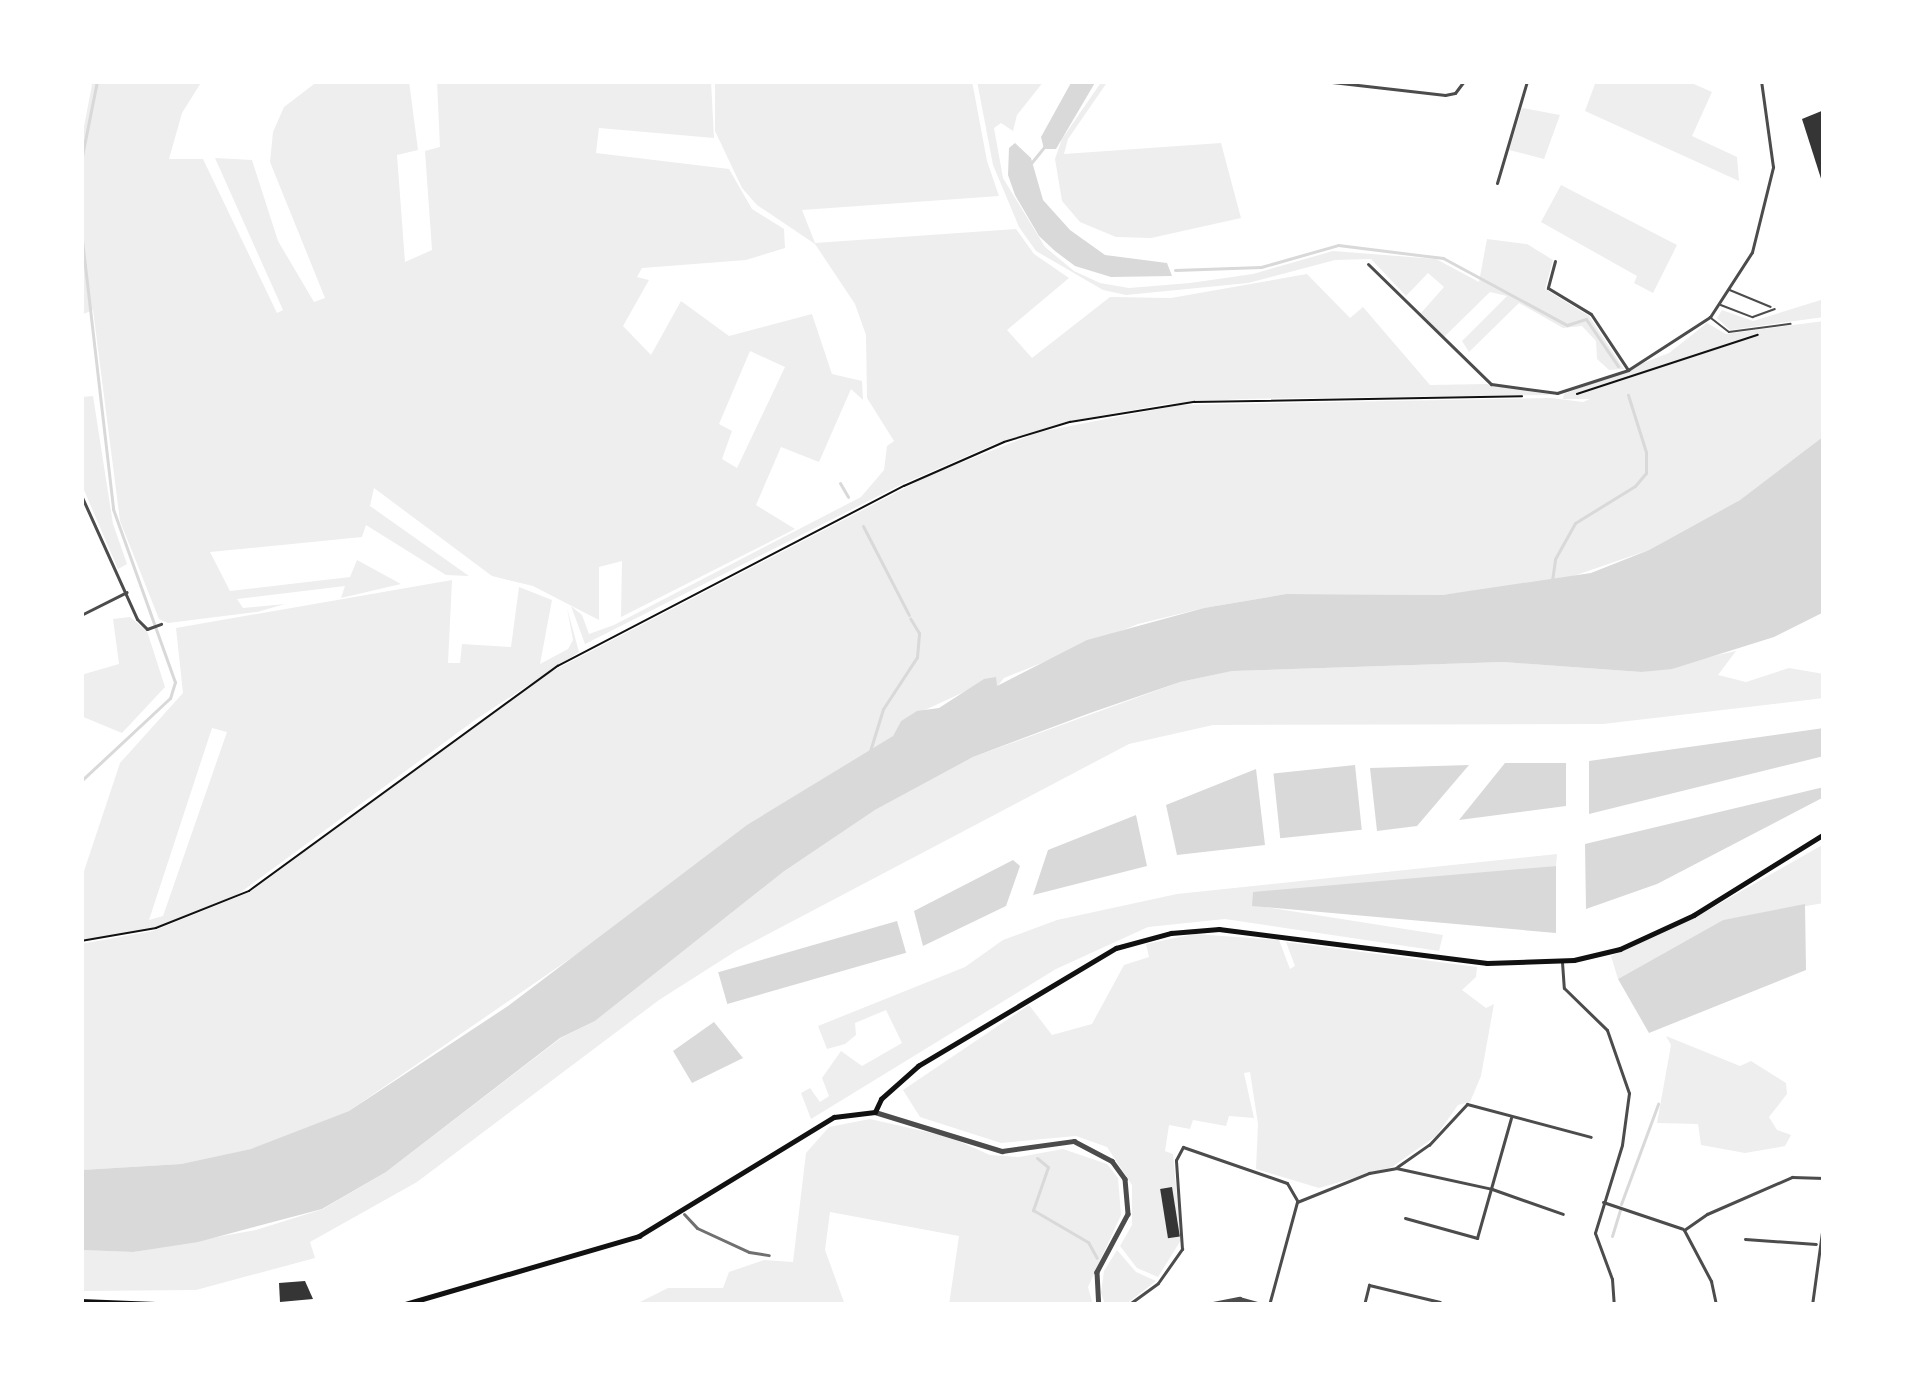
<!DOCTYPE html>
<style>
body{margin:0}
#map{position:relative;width:1905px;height:1386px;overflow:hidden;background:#fff;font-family:"Public Sans",sans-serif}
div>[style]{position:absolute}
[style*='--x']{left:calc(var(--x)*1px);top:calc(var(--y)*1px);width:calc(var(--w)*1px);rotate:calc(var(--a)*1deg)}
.green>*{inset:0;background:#eee}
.water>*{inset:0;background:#d9d9d9;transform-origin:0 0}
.stream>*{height:3px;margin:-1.5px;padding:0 1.5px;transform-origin:1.5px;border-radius:1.5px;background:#d9d9d9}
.building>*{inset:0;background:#353535;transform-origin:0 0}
.path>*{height:1.5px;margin:-0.75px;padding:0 0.75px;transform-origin:0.75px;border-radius:0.75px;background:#111}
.service>*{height:1.5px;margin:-0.75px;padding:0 0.75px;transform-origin:0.75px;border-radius:0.75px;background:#4c4c4c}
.minor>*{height:3px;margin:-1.5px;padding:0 1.5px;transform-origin:1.5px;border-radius:1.5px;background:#4c4c4c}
.tertiary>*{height:4.5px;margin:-2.25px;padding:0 2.25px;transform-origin:2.25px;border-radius:2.25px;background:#4c4c4c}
.secondary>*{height:4.5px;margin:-2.25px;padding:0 2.25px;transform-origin:2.25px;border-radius:2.25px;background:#111}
.rail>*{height:3px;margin:-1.5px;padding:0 1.5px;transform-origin:1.5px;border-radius:1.5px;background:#707070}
span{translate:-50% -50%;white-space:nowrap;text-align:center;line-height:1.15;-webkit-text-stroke:12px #fff;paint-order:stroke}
.frame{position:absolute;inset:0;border:84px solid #fff;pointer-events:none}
</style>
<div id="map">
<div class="green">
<div style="clip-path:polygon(evenodd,87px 81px,202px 81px,182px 113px,169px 159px,203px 159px,277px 313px,283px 310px,215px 158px,252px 160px,278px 241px,314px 302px,325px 298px,270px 162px,273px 132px,284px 107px,318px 81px,409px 81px,418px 150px,397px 155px,405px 262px,432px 250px,425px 151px,440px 147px,437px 81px,711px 81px,714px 138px,599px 128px,596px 153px,729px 169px,752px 209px,784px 229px,785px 248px,746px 260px,642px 268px,637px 277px,649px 280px,623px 326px,651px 355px,681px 301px,729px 336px,812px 314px,832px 374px,862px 381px,863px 400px,851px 389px,819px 462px,781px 447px,756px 505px,795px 529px,621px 617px,622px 561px,599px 567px,599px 620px,533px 586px,492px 576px,374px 488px,370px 506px,469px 576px,446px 575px,366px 525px,362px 537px,210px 552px,230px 591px,350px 577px,357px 560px,401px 584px,341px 598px,345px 586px,237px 599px,243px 608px,285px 604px,257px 612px,168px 623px,159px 619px,120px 521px,93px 310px,81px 315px,81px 142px,92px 85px,87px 81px,750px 351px,785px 367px,737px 468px,722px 459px,732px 431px,719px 424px,750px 351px)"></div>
<div style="clip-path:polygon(715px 81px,972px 81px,987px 161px,999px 196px,802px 210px,815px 243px,1016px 229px,1034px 254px,1069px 278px,1007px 330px,1032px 358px,1110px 297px,1171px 298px,1307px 274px,1350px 318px,1363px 307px,1430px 385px,1487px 384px,1553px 395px,1240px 399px,1166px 404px,1077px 420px,995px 444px,900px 485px,585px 644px,571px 606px,582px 615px,589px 634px,614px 625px,861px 497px,884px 470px,887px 446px,894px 441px,867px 398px,866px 335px,855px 304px,815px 244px,757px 205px,742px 188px,715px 131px)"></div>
<div style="clip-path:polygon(977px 81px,1044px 81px,1017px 115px,1013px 131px,1001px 123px,994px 128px,1003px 178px,1045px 247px,1074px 271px,1100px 283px,1129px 288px,1190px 283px,1253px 274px,1333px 251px,1436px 259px,1479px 282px,1487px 239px,1527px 244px,1553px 260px,1545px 289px,1589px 316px,1624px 369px,1609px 370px,1597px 359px,1596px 341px,1582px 326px,1563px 328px,1519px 303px,1469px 352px,1462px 341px,1507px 296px,1490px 292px,1444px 337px,1421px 313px,1444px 287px,1428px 273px,1406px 296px,1371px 259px,1335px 260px,1248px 283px,1126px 295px,1103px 290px,1036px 251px,1019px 227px,993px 165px)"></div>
<div style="clip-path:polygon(1102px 81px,1108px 81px,1068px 139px,1064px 154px,1221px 143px,1241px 218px,1151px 238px,1116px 237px,1080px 222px,1062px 201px,1055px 159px,1062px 139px)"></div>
<div style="clip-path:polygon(1596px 81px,1687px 81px,1712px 92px,1692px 136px,1737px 157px,1739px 181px,1585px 111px)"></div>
<div style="clip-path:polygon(1522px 108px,1560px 115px,1544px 159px,1509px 150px)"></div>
<div style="clip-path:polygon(1561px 185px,1677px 245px,1653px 293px,1634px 283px,1637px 276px,1541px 222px)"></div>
<div style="clip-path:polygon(1824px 299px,1824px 317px,1730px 330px,1717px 318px,1722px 310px,1753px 321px)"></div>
<div style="clip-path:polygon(1824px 321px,1824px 436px,1740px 500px,1649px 550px,1556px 582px,1441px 595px,1286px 594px,1204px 608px,1138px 624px,1004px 678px,997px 687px,977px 686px,901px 721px,893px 736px,349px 1111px,252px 1149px,181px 1164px,81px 1170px,81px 944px,153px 931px,250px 892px,545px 675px,930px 475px,1039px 432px,1179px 405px,1551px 398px,1583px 402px,1590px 399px,1563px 399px,1564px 394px,1669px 353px,1707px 323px,1726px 334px)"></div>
<div style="clip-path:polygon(93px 396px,113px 524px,127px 564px,118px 569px,81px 483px,81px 397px)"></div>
<div style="clip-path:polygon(evenodd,452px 580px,448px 663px,460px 663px,462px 644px,511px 647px,519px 587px,552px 600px,540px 664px,568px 649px,573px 640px,567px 608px,579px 652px,475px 720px,237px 895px,152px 929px,81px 940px,81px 880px,120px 763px,183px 693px,176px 628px,452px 580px,212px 728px,227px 732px,163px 916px,149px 920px,212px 728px)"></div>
<div style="clip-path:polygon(130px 617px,147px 631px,165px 687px,122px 733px,81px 716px,81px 675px,119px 664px,113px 619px)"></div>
<div style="clip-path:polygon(1736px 651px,1718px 675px,1746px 682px,1789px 668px,1824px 674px,1824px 698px,1603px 724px,1213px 725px,1129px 744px,736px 951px,659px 1000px,417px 1182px,310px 1242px,315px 1258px,196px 1290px,81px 1291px,81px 1250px,133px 1252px,256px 1230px,323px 1209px,386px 1172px,561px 1038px,595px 1021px,783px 872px,875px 810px,973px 757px,1180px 682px,1231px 671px,1503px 662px,1641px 672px)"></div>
<div style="clip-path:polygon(1824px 844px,1824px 903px,1723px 920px,1618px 979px,1611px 956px,1696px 917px)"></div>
<div style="clip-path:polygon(1557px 854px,1556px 866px,1252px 905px,1443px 935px,1439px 951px,1225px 919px,1148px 927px,1056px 969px,811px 1119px,801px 1093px,810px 1088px,820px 1102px,829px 1096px,822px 1078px,841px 1051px,862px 1066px,902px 1043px,886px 1010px,855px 1023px,856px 1035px,845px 1044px,827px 1049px,818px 1026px,965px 967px,1003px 940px,1057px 920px,1177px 894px)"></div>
<div style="clip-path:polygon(1195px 934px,1279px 940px,1290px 969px,1295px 966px,1286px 942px,1477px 967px,1476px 977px,1462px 990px,1486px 1008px,1494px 1004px,1481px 1076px,1470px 1102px,1458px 1105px,1436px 1136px,1392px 1167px,1319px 1188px,1256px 1169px,1258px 1124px,1250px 1072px,1244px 1073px,1254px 1118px,1229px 1116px,1226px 1126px,1193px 1120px,1190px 1129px,1169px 1125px,1165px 1151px,1173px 1154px,1181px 1240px,1158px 1277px,1137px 1268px,1120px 1246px,1132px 1225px,1132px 1185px,1107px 1147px,1076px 1136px,1001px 1143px,920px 1117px,903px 1090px,1029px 1005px,1052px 1035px,1092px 1024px,1124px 965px,1149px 957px,1146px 944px)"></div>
<div style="clip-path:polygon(1666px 1036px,1740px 1066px,1751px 1061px,1786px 1083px,1787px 1094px,1769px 1117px,1777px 1130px,1791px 1135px,1785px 1146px,1745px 1153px,1701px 1145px,1698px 1124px,1657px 1123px,1671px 1045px)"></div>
<div style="clip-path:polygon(870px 1119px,949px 1137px,990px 1155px,1019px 1157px,1063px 1149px,1107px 1164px,1118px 1178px,1121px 1215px,1088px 1287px,1093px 1305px,949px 1305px,959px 1236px,830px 1212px,825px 1250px,845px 1305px,634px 1305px,668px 1288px,723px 1288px,729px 1272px,764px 1260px,793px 1262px,806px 1153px,829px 1127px)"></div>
<div style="clip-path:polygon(1117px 1250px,1136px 1272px,1156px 1281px,1125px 1305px,1105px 1304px,1101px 1293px,1104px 1271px)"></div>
</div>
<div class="water">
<div style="clip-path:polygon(1072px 81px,1096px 81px,1056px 149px,1044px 149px,1041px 137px)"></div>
<div style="clip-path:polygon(1015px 143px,1031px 158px,1043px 200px,1070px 230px,1105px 255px,1167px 263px,1172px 276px,1111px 277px,1075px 266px,1055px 251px,1039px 236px,1015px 195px,1008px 175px,1009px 148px)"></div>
<div style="clip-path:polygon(1824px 436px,1824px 612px,1774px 637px,1672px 669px,1641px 672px,1503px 662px,1232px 671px,1180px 682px,1090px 713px,973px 757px,875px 810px,783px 872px,595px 1021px,560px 1038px,386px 1172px,322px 1209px,198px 1242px,133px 1252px,81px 1250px,81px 1170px,181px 1164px,251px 1149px,349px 1111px,508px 1006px,747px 825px,893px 736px,901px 721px,917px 711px,939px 708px,984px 679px,996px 677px,997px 686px,1087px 640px,1204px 608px,1286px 594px,1442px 595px,1591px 573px,1649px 550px,1740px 500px)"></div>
<div style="clip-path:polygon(1824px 728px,1824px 756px,1589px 814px,1589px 761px)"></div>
<div style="clip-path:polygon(1505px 763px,1566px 763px,1566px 806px,1459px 820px)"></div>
<div style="left:1355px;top:765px;width:65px;height:82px;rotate:84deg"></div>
<div style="clip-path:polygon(1469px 765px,1417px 826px,1377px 831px,1370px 768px)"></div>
<div style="clip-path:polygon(1256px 769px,1265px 845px,1177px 855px,1166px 805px)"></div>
<div style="clip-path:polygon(1824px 787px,1824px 797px,1657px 884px,1586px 909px,1585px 844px)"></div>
<div style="clip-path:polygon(1136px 815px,1147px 866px,1033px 895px,1048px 850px)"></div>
<div style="clip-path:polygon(1013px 860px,1020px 866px,1006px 906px,923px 946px,914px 911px)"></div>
<div style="clip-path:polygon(1556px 866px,1556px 933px,1252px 906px,1253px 892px)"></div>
<div style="clip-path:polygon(1805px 904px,1806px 970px,1649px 1033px,1618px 979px,1723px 920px)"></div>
<div style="left:897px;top:921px;width:33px;height:186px;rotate:74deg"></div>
<div style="clip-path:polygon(714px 1022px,743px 1058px,692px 1083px,673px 1051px)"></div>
</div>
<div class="stream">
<div style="--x:81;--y:161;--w:82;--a:-78.7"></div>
<div style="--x:1032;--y:162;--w:21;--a:-51"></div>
<div style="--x:81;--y:231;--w:280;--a:83.4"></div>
<div style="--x:113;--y:509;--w:184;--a:70.3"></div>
<div style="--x:175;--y:682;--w:17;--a:107"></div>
<div style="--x:170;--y:698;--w:122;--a:137"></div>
<div style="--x:1175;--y:270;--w:86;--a:-2"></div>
<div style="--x:1261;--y:267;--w:80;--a:-15.9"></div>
<div style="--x:1338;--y:245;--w:106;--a:7.1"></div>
<div style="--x:1443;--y:258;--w:141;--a:28.4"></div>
<div style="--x:1567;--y:325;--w:20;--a:-18"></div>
<div style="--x:1586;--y:319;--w:57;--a:55.8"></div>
<div style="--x:840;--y:483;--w:16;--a:60"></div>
<div style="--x:863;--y:526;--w:100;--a:62.7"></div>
<div style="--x:1552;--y:581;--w:22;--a:-82"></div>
<div style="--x:1555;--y:559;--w:41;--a:-60.9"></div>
<div style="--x:1575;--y:523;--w:70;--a:-31.7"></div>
<div style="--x:1635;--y:486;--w:17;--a:-50"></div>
<div style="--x:1646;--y:473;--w:21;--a:-90"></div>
<div style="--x:1646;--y:452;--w:60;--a:-107.5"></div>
<div style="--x:870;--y:751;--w:44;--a:-72.8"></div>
<div style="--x:883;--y:709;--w:62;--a:-56.8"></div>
<div style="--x:917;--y:657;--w:24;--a:-85"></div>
<div style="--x:919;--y:633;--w:17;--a:-121"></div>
<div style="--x:1037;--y:1158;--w:14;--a:39"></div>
<div style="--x:1048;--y:1167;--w:46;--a:109.2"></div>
<div style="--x:1033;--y:1210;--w:64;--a:30.2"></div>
<div style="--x:1088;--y:1242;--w:18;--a:61"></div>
<div style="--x:1621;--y:1204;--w:107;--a:-69.7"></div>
<div style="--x:1612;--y:1236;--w:28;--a:-73"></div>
</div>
<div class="building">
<div style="clip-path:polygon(1824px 110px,1824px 188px,1802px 119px)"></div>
<div style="left:1172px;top:1187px;width:50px;height:12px;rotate:81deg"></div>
<div style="clip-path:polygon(305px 1281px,313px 1299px,280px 1302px,279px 1283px)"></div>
</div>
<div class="path">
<div style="--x:1577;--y:394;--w:190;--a:-18.1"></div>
<div style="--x:81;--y:941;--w:76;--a:-9.8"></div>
<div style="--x:156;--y:928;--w:100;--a:-21.7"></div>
<div style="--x:249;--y:891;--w:382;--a:-36.1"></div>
<div style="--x:558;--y:666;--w:390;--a:-27.5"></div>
<div style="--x:904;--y:486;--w:109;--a:-23.7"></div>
<div style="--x:1004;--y:442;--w:69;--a:-16.9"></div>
<div style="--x:1070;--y:422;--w:126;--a:-9.2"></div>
<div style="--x:1194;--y:402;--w:328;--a:-1"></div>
</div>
<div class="service">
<div style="--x:1730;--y:290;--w:44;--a:22.5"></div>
<div style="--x:1721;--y:305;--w:34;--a:21"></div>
<div style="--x:1753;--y:317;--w:23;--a:-20"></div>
<div style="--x:1710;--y:317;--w:24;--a:38"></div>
<div style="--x:1729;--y:332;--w:62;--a:-7.5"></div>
</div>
<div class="minor">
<div style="--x:1323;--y:81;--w:123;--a:6.5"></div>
<div style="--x:1445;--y:95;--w:10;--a:-11"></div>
<div style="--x:1455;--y:93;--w:15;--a:-53"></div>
<div style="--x:1497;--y:183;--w:106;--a:-73.6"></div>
<div style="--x:1555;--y:261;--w:28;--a:105"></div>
<div style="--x:1548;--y:288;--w:50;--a:31.2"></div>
<div style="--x:1591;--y:314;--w:67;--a:56.5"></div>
<div style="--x:1368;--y:264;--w:172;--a:44.3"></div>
<div style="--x:1491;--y:384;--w:67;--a:7.8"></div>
<div style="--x:1557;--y:393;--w:75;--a:-17.9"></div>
<div style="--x:1628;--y:370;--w:98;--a:-32.9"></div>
<div style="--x:1710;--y:317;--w:77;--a:-57.1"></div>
<div style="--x:1752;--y:252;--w:88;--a:-76.1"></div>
<div style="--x:1773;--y:167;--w:87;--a:-97.9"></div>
<div style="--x:81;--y:495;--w:136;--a:65.7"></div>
<div style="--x:137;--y:619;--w:14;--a:45"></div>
<div style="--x:147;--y:629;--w:15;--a:-20"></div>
<div style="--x:81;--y:615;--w:51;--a:-26.6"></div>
<div style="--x:1562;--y:962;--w:26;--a:86"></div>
<div style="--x:1564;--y:988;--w:60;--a:44.3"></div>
<div style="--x:1607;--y:1030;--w:67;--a:70.8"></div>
<div style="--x:1629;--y:1093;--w:52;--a:97.7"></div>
<div style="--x:1622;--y:1145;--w:92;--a:107.1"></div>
<div style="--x:1595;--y:1233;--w:49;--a:69.7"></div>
<div style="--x:1612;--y:1279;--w:26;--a:86"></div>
<div style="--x:1397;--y:1167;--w:39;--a:-35"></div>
<div style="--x:1429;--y:1145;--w:56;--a:-47.2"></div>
<div style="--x:1467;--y:1104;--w:128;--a:14.9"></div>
<div style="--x:1603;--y:1202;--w:84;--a:18.6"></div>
<div style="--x:1405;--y:1218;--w:75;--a:15.5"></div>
<div style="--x:1477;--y:1238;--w:125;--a:-74.2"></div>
<div style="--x:1684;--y:1230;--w:28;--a:-35"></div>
<div style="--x:1707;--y:1214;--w:93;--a:-23.5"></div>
<div style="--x:1792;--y:1177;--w:32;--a:2"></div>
<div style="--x:1684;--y:1230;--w:58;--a:62.1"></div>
<div style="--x:1711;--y:1281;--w:25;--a:78"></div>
<div style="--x:1745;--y:1239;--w:71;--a:4"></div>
<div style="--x:1128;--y:1305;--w:37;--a:-36"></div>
<div style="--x:1158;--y:1283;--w:42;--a:-54.8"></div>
<div style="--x:1182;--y:1249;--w:89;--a:-93.9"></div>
<div style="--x:1176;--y:1160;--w:15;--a:-62"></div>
<div style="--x:1183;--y:1147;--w:110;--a:19.1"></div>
<div style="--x:1287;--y:1183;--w:20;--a:60"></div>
<div style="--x:1269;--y:1305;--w:107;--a:-74.8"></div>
<div style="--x:1297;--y:1202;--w:78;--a:-21.9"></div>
<div style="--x:1369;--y:1173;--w:27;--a:-10"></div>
<div style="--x:1396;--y:1168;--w:98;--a:12.3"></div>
<div style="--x:1492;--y:1189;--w:75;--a:19.4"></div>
<div style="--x:1364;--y:1305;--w:21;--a:-76"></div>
<div style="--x:1369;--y:1285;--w:73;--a:13.5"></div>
<div style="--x:1812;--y:1305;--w:89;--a:-82.2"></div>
</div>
<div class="tertiary">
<div style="--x:875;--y:1112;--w:133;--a:17.1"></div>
<div style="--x:1002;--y:1151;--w:73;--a:-7.9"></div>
<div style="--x:1074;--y:1141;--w:43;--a:27.8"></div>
<div style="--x:1112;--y:1161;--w:22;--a:54"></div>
<div style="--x:1125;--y:1179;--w:35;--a:85"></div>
<div style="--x:1128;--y:1214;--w:66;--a:118.1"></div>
<div style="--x:1097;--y:1272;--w:33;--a:87"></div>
<div style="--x:1208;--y:1305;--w:32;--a:-11"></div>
<div style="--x:1239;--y:1299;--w:23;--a:15"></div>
</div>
<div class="secondary">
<div style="--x:81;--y:1301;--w:99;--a:2.3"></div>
<div style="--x:402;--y:1305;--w:247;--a:-16.2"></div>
<div style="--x:639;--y:1236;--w:228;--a:-31.4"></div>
<div style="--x:834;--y:1117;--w:41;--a:-7"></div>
<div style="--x:875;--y:1112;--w:14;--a:-65"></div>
<div style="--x:881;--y:1099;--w:50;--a:-41.7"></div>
<div style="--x:918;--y:1066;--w:230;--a:-30.8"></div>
<div style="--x:1116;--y:948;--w:57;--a:-15.3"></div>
<div style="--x:1171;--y:933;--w:48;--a:-4.8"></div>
<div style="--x:1219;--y:929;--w:270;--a:7.2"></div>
<div style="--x:1487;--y:963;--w:87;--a:-2"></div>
<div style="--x:1574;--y:960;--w:47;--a:-13.4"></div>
<div style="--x:1620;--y:949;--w:81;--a:-24.7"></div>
<div style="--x:1694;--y:915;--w:153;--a:-31.9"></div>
</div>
<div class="rail">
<div style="--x:684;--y:1214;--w:19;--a:47"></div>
<div style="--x:697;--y:1228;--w:57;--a:24.8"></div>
<div style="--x:749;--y:1252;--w:20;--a:9"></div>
</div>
<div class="frame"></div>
</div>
